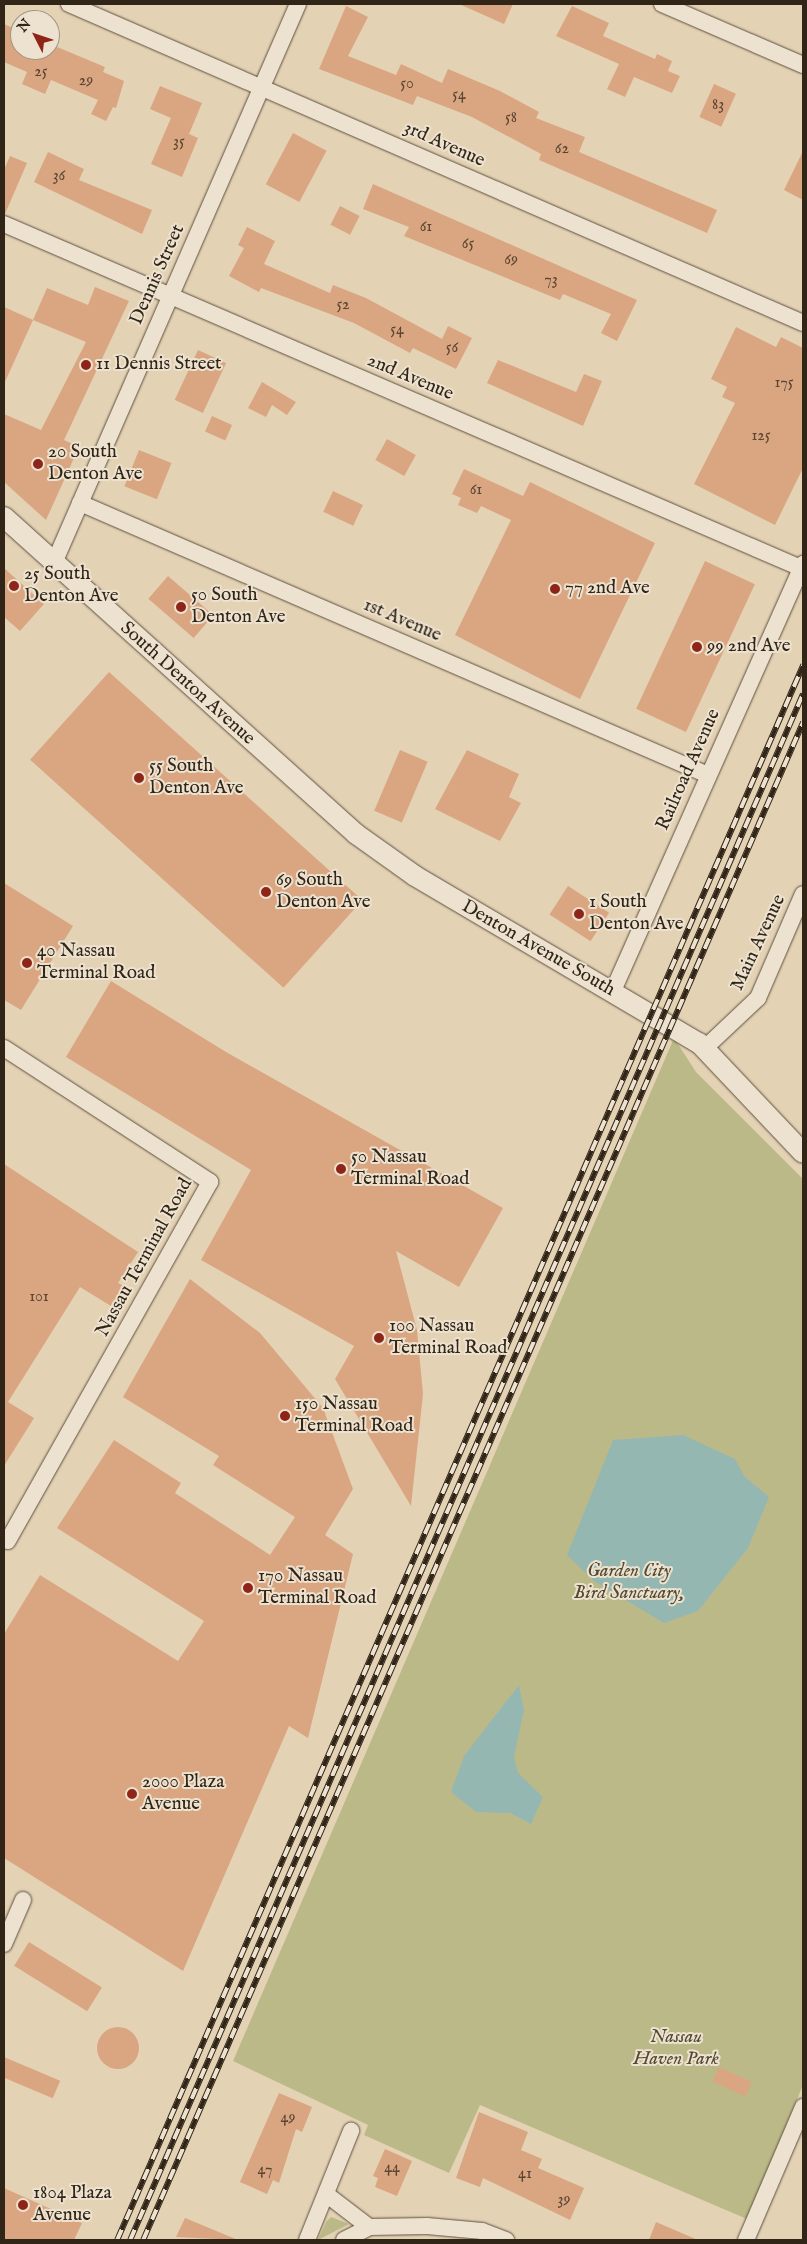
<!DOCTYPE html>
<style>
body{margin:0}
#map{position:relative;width:807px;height:2244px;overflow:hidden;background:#e4d2b5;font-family:"IM FELL English",serif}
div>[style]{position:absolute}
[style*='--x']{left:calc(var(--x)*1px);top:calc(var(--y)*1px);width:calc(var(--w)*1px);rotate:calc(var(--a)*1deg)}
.green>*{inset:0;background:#bcb988}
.water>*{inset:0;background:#95b7b1}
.building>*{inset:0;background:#daa681;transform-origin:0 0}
.round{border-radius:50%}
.roads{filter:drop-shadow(0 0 1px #5d503e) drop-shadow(0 0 1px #5d503e)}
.minor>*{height:16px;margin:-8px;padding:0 8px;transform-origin:8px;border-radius:8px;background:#ede2cf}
.tertiary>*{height:20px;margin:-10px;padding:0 10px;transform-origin:10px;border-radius:10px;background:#ede2cf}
.rail>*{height:5.5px;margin-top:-2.75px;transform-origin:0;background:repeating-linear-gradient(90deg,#ede2cf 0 11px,#302517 0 22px);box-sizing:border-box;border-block:1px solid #302517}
.dots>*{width:14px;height:14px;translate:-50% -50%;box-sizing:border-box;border:2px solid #ede2cf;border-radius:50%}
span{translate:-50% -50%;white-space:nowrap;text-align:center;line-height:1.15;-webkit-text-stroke:4px #ede2cf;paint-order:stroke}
.number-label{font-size:16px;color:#5a4532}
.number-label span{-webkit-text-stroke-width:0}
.street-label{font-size:19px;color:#302517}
.poi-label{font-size:19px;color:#302517}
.left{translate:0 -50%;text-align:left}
.park-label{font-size:19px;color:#534a33;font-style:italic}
.frame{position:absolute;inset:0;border:5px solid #302517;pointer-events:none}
.north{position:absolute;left:10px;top:10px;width:50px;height:50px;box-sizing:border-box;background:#ede2cf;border:1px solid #a19685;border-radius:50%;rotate:311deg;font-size:14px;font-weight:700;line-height:20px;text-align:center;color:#302517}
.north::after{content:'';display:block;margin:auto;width:18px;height:22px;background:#8f2418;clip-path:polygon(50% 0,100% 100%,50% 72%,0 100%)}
</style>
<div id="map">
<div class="green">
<div style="clip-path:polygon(674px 1038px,696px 1072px,803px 1179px,803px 2085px,747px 2219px,480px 2105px,449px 2173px,364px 2135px,368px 2125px,233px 2061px)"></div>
<div style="clip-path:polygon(331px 2217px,349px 2224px,318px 2240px,326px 2222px)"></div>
</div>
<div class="water">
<div style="clip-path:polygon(683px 1435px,735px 1459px,744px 1476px,769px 1497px,748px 1548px,698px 1611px,664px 1623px,594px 1581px,567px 1555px,613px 1440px)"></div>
<div style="clip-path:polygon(519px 1685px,524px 1710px,514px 1757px,518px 1773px,543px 1797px,531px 1824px,510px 1813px,476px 1812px,451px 1792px,464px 1756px)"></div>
</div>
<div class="building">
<div style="clip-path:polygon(459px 4px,513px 4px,504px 24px)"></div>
<div style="clip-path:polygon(346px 6px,368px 17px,348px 56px,396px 75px,401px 64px,442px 83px,448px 69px,500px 91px,539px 112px,536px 118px,585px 137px,579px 152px,717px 210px,707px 233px,539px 160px,541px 154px,472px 117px,417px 96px,413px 105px,319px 69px)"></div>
<div style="clip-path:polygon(572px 6px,609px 23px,603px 36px,655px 59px,657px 54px,672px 61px,668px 71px,680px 76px,672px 93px,634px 77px,625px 97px,607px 89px,619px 64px,556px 36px)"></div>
<div style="clip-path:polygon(4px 24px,20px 31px,20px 50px,50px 50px,50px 44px,105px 67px,103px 72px,124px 81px,116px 108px,113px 107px,106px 121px,91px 114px,98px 100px,51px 80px,45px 94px,22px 84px,27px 72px,4px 62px)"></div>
<div style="left:714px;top:84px;width:24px;height:36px;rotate:24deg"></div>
<div style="clip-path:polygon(160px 86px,202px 103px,189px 134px,198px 138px,182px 177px,151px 164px,171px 118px,150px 109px)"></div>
<div style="left:293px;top:133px;width:38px;height:58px;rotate:28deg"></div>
<div style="clip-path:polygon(803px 151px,803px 200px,784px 190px)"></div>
<div style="clip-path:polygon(48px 152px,84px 169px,79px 180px,152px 210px,142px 234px,34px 182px)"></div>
<div style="clip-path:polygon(10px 156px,27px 163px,5px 214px,4px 170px)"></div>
<div style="clip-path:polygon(373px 184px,637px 300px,617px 341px,601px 333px,611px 314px,563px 294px,560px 300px,404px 236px,409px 227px,363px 209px)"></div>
<div style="left:340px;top:206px;width:22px;height:21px;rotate:27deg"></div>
<div style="clip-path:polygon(247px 227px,275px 241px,264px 264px,330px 293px,333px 285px,366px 298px,442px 339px,448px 326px,472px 338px,456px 369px,413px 348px,410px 353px,354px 323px,261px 288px,259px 292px,229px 276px,244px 248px,238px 245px)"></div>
<div style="clip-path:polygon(95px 287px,129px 301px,64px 440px,79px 447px,46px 520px,4px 482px,4px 414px,41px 430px,86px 342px,33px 320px,47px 288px,88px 305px)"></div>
<div style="clip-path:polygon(4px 307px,33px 320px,4px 384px)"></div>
<div style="clip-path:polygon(736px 327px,776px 347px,781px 337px,803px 348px,803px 468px,775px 525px,694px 484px,735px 403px,722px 397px,727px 387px,711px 379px)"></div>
<div style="left:198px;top:350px;width:31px;height:55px;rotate:25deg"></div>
<div style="clip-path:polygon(498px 360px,576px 392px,584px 374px,602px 381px,583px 426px,487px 383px)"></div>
<div style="clip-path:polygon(262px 382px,296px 402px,287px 415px,272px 405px,266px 417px,248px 408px)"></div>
<div style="left:212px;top:416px;width:22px;height:17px;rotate:24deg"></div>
<div style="left:387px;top:439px;width:33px;height:24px;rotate:29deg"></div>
<div style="left:139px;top:450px;width:35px;height:39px;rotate:22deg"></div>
<div style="clip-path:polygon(464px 469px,523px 496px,530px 482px,655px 543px,580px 699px,455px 635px,511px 520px,481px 506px,477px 513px,458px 505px,461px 498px,452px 494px)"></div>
<div style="left:333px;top:491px;width:33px;height:23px;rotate:25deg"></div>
<div style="left:705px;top:561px;width:55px;height:163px;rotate:25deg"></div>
<div style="clip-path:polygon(4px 568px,44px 604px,20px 631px,4px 617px)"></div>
<div style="left:168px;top:576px;width:60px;height:30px;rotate:41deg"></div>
<div style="left:109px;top:672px;width:341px;height:118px;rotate:42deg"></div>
<div style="left:400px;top:750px;width:30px;height:66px;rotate:23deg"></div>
<div style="clip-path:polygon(467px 750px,519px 774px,509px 797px,521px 803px,500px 841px,435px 809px)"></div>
<div style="clip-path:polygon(4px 883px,73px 926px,21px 1010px,4px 1000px)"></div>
<div style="left:568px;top:886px;width:49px;height:34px;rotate:33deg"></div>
<div style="clip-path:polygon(111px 981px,226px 1052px,503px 1208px,459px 1287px,396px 1251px,417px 1330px,423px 1394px,411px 1506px,335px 1379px,354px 1346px,201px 1260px,251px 1170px,66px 1057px)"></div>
<div style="clip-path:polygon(4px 1164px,138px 1252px,118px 1283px,124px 1286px,111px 1306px,80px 1287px,8px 1402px,34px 1418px,4px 1466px)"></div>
<div style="clip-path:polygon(190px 1279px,260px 1333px,323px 1408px,353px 1489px,325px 1535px,353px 1554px,308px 1738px,289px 1726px,183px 1971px,4px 1858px,4px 1634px,40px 1575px,178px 1661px,204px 1621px,57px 1528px,114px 1440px,181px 1483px,175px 1493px,270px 1555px,295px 1517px,213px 1465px,219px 1456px,123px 1397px)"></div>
<div style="left:29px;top:1942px;width:86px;height:28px;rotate:32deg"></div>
<div class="round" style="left:97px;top:2027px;width:42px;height:42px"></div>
<div style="left:4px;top:2057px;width:61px;height:19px;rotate:23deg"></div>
<div style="left:719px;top:2067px;width:36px;height:16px;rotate:24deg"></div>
<div style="clip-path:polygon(279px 2093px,312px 2107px,302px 2132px,296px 2129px,279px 2183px,273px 2180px,267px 2194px,240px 2182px)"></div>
<div style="clip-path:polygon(479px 2112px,528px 2132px,521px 2150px,542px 2159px,538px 2168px,584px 2188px,570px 2220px,483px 2178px,480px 2187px,456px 2178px)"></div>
<div style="clip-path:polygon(385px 2149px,412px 2161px,397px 2196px,375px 2187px,378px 2178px,373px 2176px)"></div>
<div style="clip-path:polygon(4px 2188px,82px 2223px,74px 2240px,4px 2240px)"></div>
<div style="clip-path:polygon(185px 2218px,238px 2240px,176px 2237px)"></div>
<div style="clip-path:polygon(656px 2222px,698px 2240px,649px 2240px)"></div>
</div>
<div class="roads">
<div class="minor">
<div style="--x:69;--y:4;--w:800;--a:23.49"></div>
<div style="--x:662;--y:4;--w:154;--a:23.4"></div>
<div style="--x:4;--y:224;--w:868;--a:23.35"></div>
<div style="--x:80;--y:503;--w:684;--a:23.42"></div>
<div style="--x:54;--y:563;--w:610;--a:-66.42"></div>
<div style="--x:612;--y:993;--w:470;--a:-66"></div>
<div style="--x:4;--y:1048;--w:246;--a:33"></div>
<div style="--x:210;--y:1182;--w:412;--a:119.4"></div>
<div style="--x:705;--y:1048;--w:73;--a:-43.3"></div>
<div style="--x:758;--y:998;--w:113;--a:-66.6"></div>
<div style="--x:4;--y:1944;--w:48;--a:-66.6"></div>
<div style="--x:326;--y:2194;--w:54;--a:37.5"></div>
<div style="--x:307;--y:2240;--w:118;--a:-68"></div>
<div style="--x:344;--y:2240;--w:28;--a:-27"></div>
<div style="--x:369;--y:2227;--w:58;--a:-1"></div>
<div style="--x:427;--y:2226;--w:55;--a:5.2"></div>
<div style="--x:482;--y:2231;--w:26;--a:21"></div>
<div style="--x:746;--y:2240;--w:145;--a:-66.8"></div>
</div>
<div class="tertiary">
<div style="--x:4;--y:517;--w:474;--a:42"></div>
<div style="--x:356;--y:834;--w:72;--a:35.4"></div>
<div style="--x:415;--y:876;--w:329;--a:30.5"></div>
<div style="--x:699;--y:1043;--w:151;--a:46.6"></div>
</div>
</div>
<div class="rail">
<div style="--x:117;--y:2240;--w:1718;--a:-66.46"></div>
<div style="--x:130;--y:2240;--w:1686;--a:-66.48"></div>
<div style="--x:143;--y:2240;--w:1655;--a:-66.5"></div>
</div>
<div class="dots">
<div style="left:86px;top:365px;background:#8f2418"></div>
<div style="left:38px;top:464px;background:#8f2418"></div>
<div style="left:14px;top:586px;background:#8f2418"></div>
<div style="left:555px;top:589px;background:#8f2418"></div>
<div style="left:181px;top:607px;background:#8f2418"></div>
<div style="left:697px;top:647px;background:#8f2418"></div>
<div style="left:139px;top:778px;background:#8f2418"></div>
<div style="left:266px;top:892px;background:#8f2418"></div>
<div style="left:579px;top:914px;background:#8f2418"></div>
<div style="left:27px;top:963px;background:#8f2418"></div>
<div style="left:341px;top:1169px;background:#8f2418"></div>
<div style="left:379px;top:1338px;background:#8f2418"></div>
<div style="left:285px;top:1416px;background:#8f2418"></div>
<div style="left:248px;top:1588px;background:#8f2418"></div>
<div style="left:132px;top:1794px;background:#8f2418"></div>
<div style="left:23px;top:2205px;background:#8f2418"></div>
</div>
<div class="number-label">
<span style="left:41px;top:72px">25</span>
<span style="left:86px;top:81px">29</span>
<span style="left:407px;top:84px">50</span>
<span style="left:459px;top:95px">54</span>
<span style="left:718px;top:105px">83</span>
<span style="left:511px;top:118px">58</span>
<span style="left:179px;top:142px">35</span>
<span style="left:562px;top:149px">62</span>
<span style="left:59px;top:176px">36</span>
<span style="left:426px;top:227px">61</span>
<span style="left:468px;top:244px">65</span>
<span style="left:511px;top:260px">69</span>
<span style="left:551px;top:280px">73</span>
<span style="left:343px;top:305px">52</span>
<span style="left:397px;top:330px">54</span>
<span style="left:452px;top:348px">56</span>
<span style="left:784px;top:383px">175</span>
<span style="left:761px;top:436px">125</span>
<span style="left:476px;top:490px">61</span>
<span style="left:39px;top:1297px">101</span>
<span style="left:288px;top:2118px">49</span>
<span style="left:392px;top:2168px">44</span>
<span style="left:265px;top:2170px">47</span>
<span style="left:525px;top:2174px">41</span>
<span style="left:564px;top:2200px">39</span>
</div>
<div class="street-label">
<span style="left:444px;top:145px;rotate:24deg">3rd Avenue</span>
<span style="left:158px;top:275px;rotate:-66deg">Dennis Street</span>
<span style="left:410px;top:378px;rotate:23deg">2nd Avenue</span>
<span style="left:402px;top:621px;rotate:23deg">1st Avenue</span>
<span style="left:187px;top:684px;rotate:42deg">South Denton Avenue</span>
<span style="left:689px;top:770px;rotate:-66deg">Railroad Avenue</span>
<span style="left:759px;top:943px;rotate:-65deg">Main Avenue</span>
<span style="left:538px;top:949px;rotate:30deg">Denton Avenue South</span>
<span style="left:145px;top:1258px;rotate:-61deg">Nassau Terminal Road</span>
</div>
<div class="poi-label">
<span class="left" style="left:96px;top:365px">11 Dennis Street</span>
<span class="left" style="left:48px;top:464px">20 South<br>Denton Ave</span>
<span class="left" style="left:24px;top:586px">25 South<br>Denton Ave</span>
<span class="left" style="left:565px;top:589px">77 2nd Ave</span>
<span class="left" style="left:191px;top:607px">50 South<br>Denton Ave</span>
<span class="left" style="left:707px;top:647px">99 2nd Ave</span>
<span class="left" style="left:149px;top:778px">55 South<br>Denton Ave</span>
<span class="left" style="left:276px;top:892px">69 South<br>Denton Ave</span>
<span class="left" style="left:589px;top:914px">1 South<br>Denton Ave</span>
<span class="left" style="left:37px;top:963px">40 Nassau<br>Terminal Road</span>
<span class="left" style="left:351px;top:1169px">50 Nassau<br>Terminal Road</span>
<span class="left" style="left:389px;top:1338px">100 Nassau<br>Terminal Road</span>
<span class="left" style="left:295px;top:1416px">150 Nassau<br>Terminal Road</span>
<span class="left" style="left:258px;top:1588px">170 Nassau<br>Terminal Road</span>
<span class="left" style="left:142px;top:1794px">2000 Plaza<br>Avenue</span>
<span class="left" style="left:33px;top:2205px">1804 Plaza<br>Avenue</span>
</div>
<div class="park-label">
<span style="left:629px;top:1583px">Garden City<br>Bird Sanctuary,</span>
<span style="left:676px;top:2049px">Nassau<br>Haven Park</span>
</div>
<div class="frame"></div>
<div class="north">N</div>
</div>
